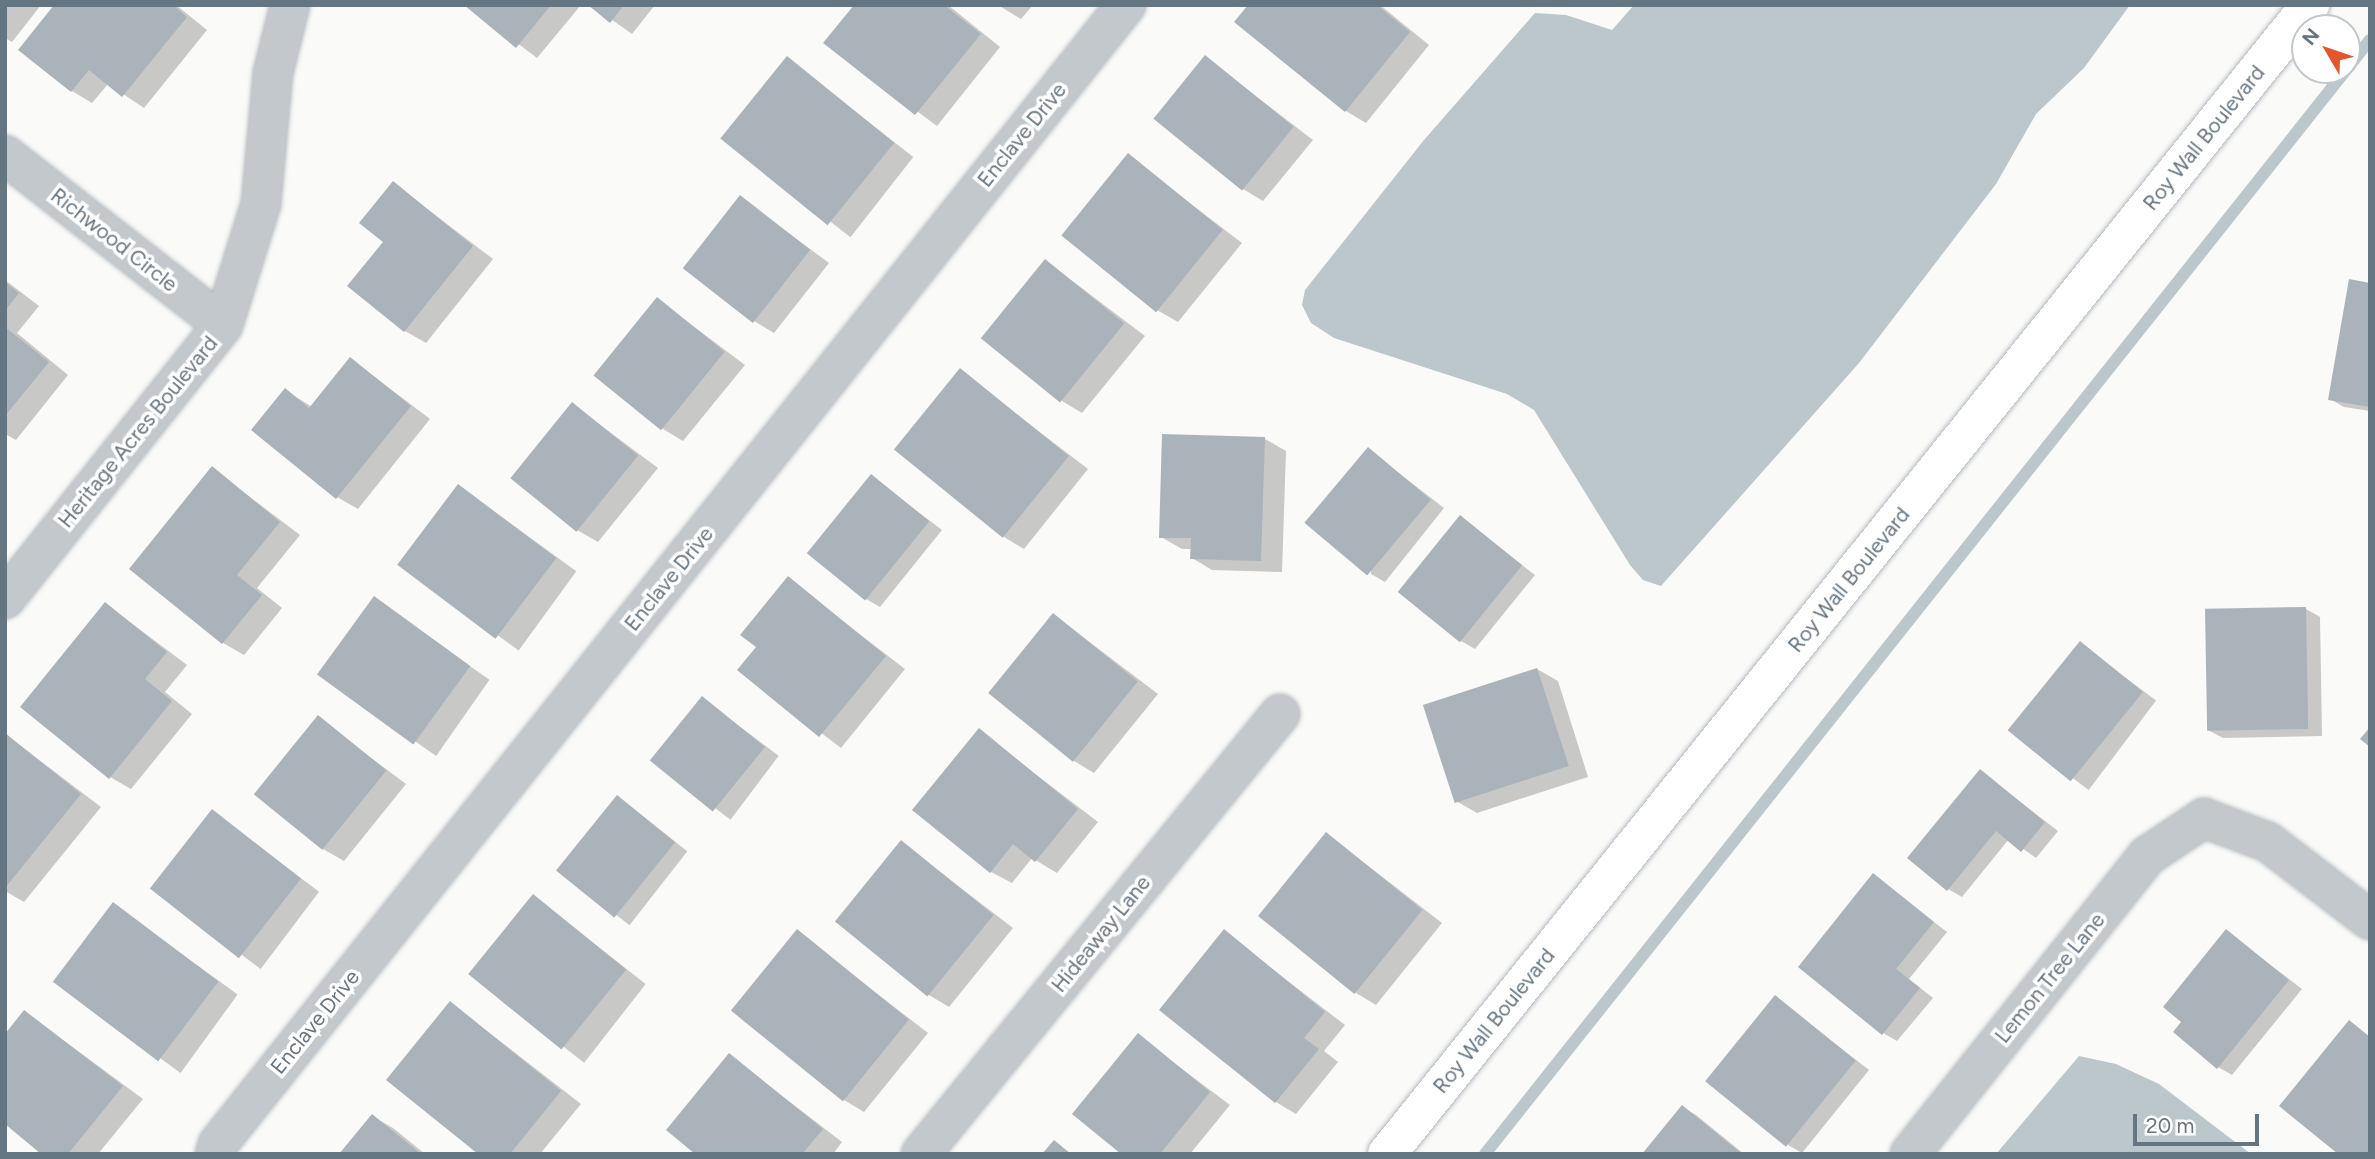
<!DOCTYPE html>
<style>
body{margin:0}
#map{position:relative;width:2375px;height:1159px;overflow:hidden;background:#fafaf8;font-family:Figtree,sans-serif}
div>[style]{position:absolute}
[style*='--x']{left:calc(var(--x)*1px);top:calc(var(--y)*1px);width:calc(var(--w)*1px);rotate:calc(var(--a)*1deg)}
.water>*{inset:0;background:#bbc7cb}
.shadow>*{inset:0;background:#0003;transform-origin:0 0}
.stream>*{height:12px;margin:-6px;padding:0 6px;transform-origin:6px;border-radius:6px;background:#bbc7cb}
.building>*{inset:0;background:#aab3b9;transform-origin:0 0}
.roads{filter:drop-shadow(0 0 2px #b3babf) drop-shadow(0 0 2px #b3babf)}
.street>*{height:38px;margin:-19px;padding:0 19px;transform-origin:19px;border-radius:19px;background:#c3c8cc}
.secondary>*{height:38px;margin:-19px;padding:0 19px;transform-origin:19px;border-radius:19px;background:#fff}
span{translate:-50% -50%;white-space:nowrap;text-align:center;line-height:1.15;-webkit-text-stroke:7px #fff;paint-order:stroke}
.street-label{font-size:21px;color:#657683}
.frame{position:absolute;inset:0;border:7px solid #657683;pointer-events:none}
.north{position:absolute;left:2291px;top:14px;width:70px;height:70px;box-sizing:border-box;background:#fff;border:2px solid #c1c8cd;border-radius:50%;rotate:309deg;font-size:19px;font-weight:700;line-height:28px;text-align:center;color:#657683}
.north::after{content:'';display:block;margin:auto;width:24px;height:32px;background:#e4572e;clip-path:polygon(50% 0,100% 100%,50% 72%,0 100%)}
.scale{position:absolute;left:2133px;top:1114px;width:126px;height:32px;box-sizing:border-box;border:4px solid #657683;border-top:0;padding-left:9px;font-size:21px;line-height:24px;white-space:nowrap;color:#657683;-webkit-text-stroke:5px #fff;paint-order:stroke}
</style>
<div id="map">
<div class="water">
<div style="clip-path:polygon(1634px 5px,2130px 5px,2084px 68px,2036px 114px,1996px 184px,1859px 363px,1661px 586px,1643px 580px,1630px 565px,1534px 410px,1507px 394px,1334px 338px,1311px 323px,1302px 305px,1305px 290px,1424px 140px,1535px 13px,1566px 15px,1612px 30px)"></div>
<div style="clip-path:polygon(2079px 1056px,2116px 1064px,2159px 1084px,2251px 1154px,1996px 1154px)"></div>
</div>
<div class="shadow">
<div style="clip-path:polygon(5px 5px,41px 5px,12px 42px,5px 38px)"></div>
<div style="clip-path:polygon(56px 5px,176px 5px,207px 30px,144px 108px,108px 84px,92px 103px,72px 91px)"></div>
<div style="clip-path:polygon(467px 5px,581px 5px,537px 58px)"></div>
<div style="clip-path:polygon(591px 5px,655px 5px,632px 34px)"></div>
<div style="clip-path:polygon(856px 5px,948px 5px,1000px 47px,937px 126px,825px 43px)"></div>
<div style="clip-path:polygon(998px 5px,1033px 5px,1021px 19px)"></div>
<div style="clip-path:polygon(1250px 5px,1380px 5px,1429px 45px,1366px 123px,1346px 111px)"></div>
<div style="clip-path:polygon(1206px 58px,1313px 140px,1263px 201px,1243px 189px)"></div>
<div style="left:788px;top:59px;width:159px;height:102px;rotate:38deg"></div>
<div style="clip-path:polygon(1128px 156px,1242px 243px,1178px 322px,1157px 310px)"></div>
<div style="clip-path:polygon(393px 183px,493px 259px,426px 343px,405px 331px,385px 242px)"></div>
<div style="clip-path:polygon(740px 197px,829px 263px,774px 333px,754px 321px)"></div>
<div style="clip-path:polygon(1046px 261px,1145px 336px,1082px 413px,1062px 401px)"></div>
<div style="clip-path:polygon(5px 280px,39px 306px,17px 333px,68px 375px,16px 440px,5px 434px)"></div>
<div style="clip-path:polygon(2370px 285px,2370px 411px,2344px 407px,2330px 399px)"></div>
<div style="clip-path:polygon(657px 299px,745px 365px,683px 441px,663px 429px)"></div>
<div style="clip-path:polygon(351px 359px,430px 419px,358px 509px,337px 497px,285px 390px,312px 407px)"></div>
<div style="clip-path:polygon(960px 371px,1088px 469px,1024px 549px,1004px 537px)"></div>
<div style="clip-path:polygon(572px 404px,658px 468px,598px 542px,577px 530px)"></div>
<div style="clip-path:polygon(1265px 439px,1286px 451px,1282px 572px,1212px 570px,1192px 558px,1192px 549px,1182px 549px,1161px 537px)"></div>
<div style="clip-path:polygon(1369px 450px,1444px 508px,1385px 582px,1371px 574px)"></div>
<div style="clip-path:polygon(213px 469px,300px 535px,257px 588px,282px 608px,244px 655px,223px 643px)"></div>
<div style="clip-path:polygon(871px 476px,942px 530px,880px 607px,866px 599px)"></div>
<div style="left:459px;top:486px;width:145px;height:98px;rotate:36deg"></div>
<div style="clip-path:polygon(1460px 517px,1535px 575px,1475px 649px,1461px 641px)"></div>
<div style="clip-path:polygon(788px 579px,905px 669px,841px 748px,739px 670px,758px 647px)"></div>
<div style="left:374px;top:599px;width:141px;height:93px;rotate:35deg"></div>
<div style="clip-path:polygon(106px 604px,187px 665px,165px 692px,192px 714px,131px 789px,110px 777px)"></div>
<div style="clip-path:polygon(2306px 609px,2320px 617px,2322px 736px,2223px 738px,2208px 730px)"></div>
<div style="clip-path:polygon(1054px 615px,1158px 694px,1094px 773px,1074px 761px)"></div>
<div style="left:2081px;top:644px;width:94px;height:112px;rotate:37deg"></div>
<div style="clip-path:polygon(1537px 669px,1558px 681px,1588px 777px,1477px 813px,1456px 801px)"></div>
<div style="left:702px;top:698px;width:96px;height:80px;rotate:37deg"></div>
<div style="clip-path:polygon(318px 718px,406px 784px,344px 861px,323px 849px)"></div>
<div style="clip-path:polygon(979px 731px,1098px 822px,1057px 873px,1032px 858px,1012px 883px,991px 872px)"></div>
<div style="clip-path:polygon(5px 734px,101px 807px,24px 902px,5px 891px)"></div>
<div style="clip-path:polygon(1980px 771px,2058px 831px,2036px 858px,2009px 839px,1962px 897px,1948px 889px)"></div>
<div style="left:618px;top:797px;width:88px;height:94px;rotate:38deg"></div>
<div style="left:212px;top:811px;width:134px;height:97px;rotate:37deg"></div>
<div style="clip-path:polygon(1327px 834px,1442px 923px,1376px 1005px,1356px 993px)"></div>
<div style="clip-path:polygon(901px 842px,1013px 928px,949px 1007px,929px 995px)"></div>
<div style="clip-path:polygon(1874px 876px,1947px 932px,1909px 979px,1933px 998px,1897px 1041px,1883px 1033px)"></div>
<div style="left:533px;top:896px;width:143px;height:100px;rotate:38deg"></div>
<div style="left:113px;top:904px;width:154px;height:97px;rotate:36deg"></div>
<div style="clip-path:polygon(2226px 931px,2302px 989px,2232px 1075px,2218px 1067px,2184px 1021px)"></div>
<div style="clip-path:polygon(797px 932px,928px 1033px,864px 1112px,844px 1100px)"></div>
<div style="clip-path:polygon(1224px 932px,1345px 1025px,1324px 1051px,1338px 1062px,1296px 1114px,1276px 1102px)"></div>
<div style="clip-path:polygon(1775px 997px,1869px 1070px,1802px 1153px,1788px 1145px)"></div>
<div style="clip-path:polygon(451px 1003px,581px 1104px,540px 1154px,480px 1154px)"></div>
<div style="clip-path:polygon(25px 1012px,143px 1099px,98px 1154px,43px 1154px)"></div>
<div style="clip-path:polygon(1138px 1036px,1230px 1105px,1190px 1154px,1124px 1154px)"></div>
<div style="clip-path:polygon(729px 1055px,842px 1142px,833px 1154px,698px 1154px)"></div>
<div style="clip-path:polygon(1682px 1107px,1696px 1115px,1744px 1154px,1644px 1154px)"></div>
<div style="clip-path:polygon(372px 1116px,393px 1128px,425px 1154px,342px 1154px)"></div>
</div>
<div class="stream">
<div style="--x:2347;--y:69;--w:37;--a:-52"></div>
<div style="--x:1485;--y:1154;--w:1384;--a:-51.54"></div>
</div>
<div class="building">
<div style="clip-path:polygon(54px 5px,173px 5px,187px 17px,122px 97px,89px 70px,71px 92px,18px 50px)"></div>
<div style="clip-path:polygon(464px 5px,551px 5px,516px 48px)"></div>
<div style="clip-path:polygon(588px 5px,624px 5px,610px 23px)"></div>
<div style="clip-path:polygon(854px 5px,944px 5px,981px 34px,915px 115px,823px 43px)"></div>
<div style="clip-path:polygon(1248px 5px,1377px 5px,1410px 32px,1345px 112px,1234px 22px)"></div>
<div style="left:1205px;top:55px;width:114px;height:82px;rotate:39deg"></div>
<div style="left:787px;top:56px;width:138px;height:106px;rotate:39deg"></div>
<div style="left:1128px;top:153px;width:122px;height:106px;rotate:39deg"></div>
<div style="clip-path:polygon(393px 181px,473px 246px,404px 332px,347px 286px,383px 242px,359px 223px)"></div>
<div style="left:740px;top:195px;width:89px;height:93px;rotate:38deg"></div>
<div style="left:1045px;top:259px;width:102px;height:102px;rotate:39deg"></div>
<div style="clip-path:polygon(2349px 279px,2370px 283px,2370px 407px,2328px 400px)"></div>
<div style="clip-path:polygon(5px 282px,19px 293px,5px 311px)"></div>
<div style="left:657px;top:297px;width:87px;height:101px;rotate:39deg"></div>
<div style="clip-path:polygon(5px 327px,49px 362px,5px 416px)"></div>
<div style="clip-path:polygon(350px 357px,411px 406px,336px 499px,251px 430px,285px 388px,309px 408px)"></div>
<div style="left:960px;top:368px;width:140px;height:105px;rotate:39deg"></div>
<div style="left:572px;top:402px;width:85px;height:98px;rotate:39deg"></div>
<div style="clip-path:polygon(1162px 434px,1265px 437px,1261px 561px,1190px 559px,1191px 538px,1159px 538px)"></div>
<div style="left:1368px;top:447px;width:82px;height:99px;rotate:40deg"></div>
<div style="clip-path:polygon(212px 466px,280px 522px,237px 575px,262px 595px,222px 644px,129px 569px)"></div>
<div style="left:871px;top:474px;width:75px;height:102px;rotate:39deg"></div>
<div style="left:458px;top:484px;width:123px;height:101px;rotate:37deg"></div>
<div style="left:1460px;top:515px;width:80px;height:99px;rotate:39deg"></div>
<div style="clip-path:polygon(788px 576px,886px 656px,819px 737px,737px 670px,756px 647px,740px 635px)"></div>
<div style="left:374px;top:596px;width:119px;height:97px;rotate:36deg"></div>
<div style="clip-path:polygon(105px 602px,167px 652px,145px 679px,172px 701px,109px 779px,20px 707px)"></div>
<div style="left:2306px;top:607px;width:122px;height:101px;rotate:89deg"></div>
<div style="left:1053px;top:613px;width:109px;height:103px;rotate:39deg"></div>
<div style="left:2080px;top:641px;width:81px;height:115px;rotate:39deg"></div>
<div style="left:1537px;top:668px;width:103px;height:120px;rotate:72deg"></div>
<div style="left:702px;top:696px;width:81px;height:83px;rotate:39deg"></div>
<div style="left:318px;top:715px;width:88px;height:102px;rotate:39deg"></div>
<div style="clip-path:polygon(2370px 727px,2370px 747px,2360px 739px)"></div>
<div style="clip-path:polygon(979px 728px,1078px 809px,1035px 862px,1013px 844px,990px 873px,912px 810px)"></div>
<div style="clip-path:polygon(5px 733px,81px 794px,5px 888px)"></div>
<div style="clip-path:polygon(1980px 769px,2045px 822px,2021px 852px,1996px 831px,1947px 891px,1907px 858px)"></div>
<div style="left:617px;top:795px;width:75px;height:97px;rotate:39deg"></div>
<div style="left:212px;top:809px;width:113px;height:101px;rotate:38deg"></div>
<div style="left:1326px;top:832px;width:124px;height:108px;rotate:39deg"></div>
<div style="left:901px;top:840px;width:119px;height:105px;rotate:39deg"></div>
<div style="clip-path:polygon(1873px 873px,1934px 922px,1896px 969px,1920px 988px,1882px 1035px,1798px 967px)"></div>
<div style="left:533px;top:894px;width:120px;height:103px;rotate:39deg"></div>
<div style="left:113px;top:902px;width:132px;height:100px;rotate:37deg"></div>
<div style="left:797px;top:929px;width:144px;height:105px;rotate:39deg"></div>
<div style="clip-path:polygon(1224px 929px,1325px 1012px,1304px 1038px,1319px 1049px,1275px 1103px,1159px 1010px)"></div>
<div style="clip-path:polygon(2226px 929px,2289px 980px,2217px 1069px,2173px 1032px,2181px 1022px,2163px 1007px)"></div>
<div style="left:1775px;top:995px;width:104px;height:111px;rotate:39deg"></div>
<div style="clip-path:polygon(450px 1001px,561px 1091px,510px 1154px,478px 1154px,386px 1080px)"></div>
<div style="clip-path:polygon(24px 1010px,123px 1086px,68px 1154px,41px 1154px,5px 1124px,5px 1034px)"></div>
<div style="clip-path:polygon(2349px 1020px,2370px 1037px,2370px 1154px,2338px 1154px,2279px 1106px)"></div>
<div style="clip-path:polygon(1138px 1033px,1210px 1092px,1160px 1154px,1121px 1154px,1072px 1114px)"></div>
<div style="clip-path:polygon(729px 1053px,823px 1129px,802px 1154px,695px 1154px,666px 1130px)"></div>
<div style="clip-path:polygon(1682px 1105px,1742px 1154px,1642px 1154px)"></div>
<div style="clip-path:polygon(372px 1114px,421px 1154px,339px 1154px)"></div>
<div style="clip-path:polygon(1054px 1140px,1071px 1154px,1042px 1154px)"></div>
</div>
<div class="roads">
<div class="street">
<div style="--x:5;--y:155;--w:276;--a:37.9"></div>
<div style="--x:5;--y:599;--w:350;--a:-51.5"></div>
<div style="--x:223;--y:325;--w:127;--a:-72.6"></div>
<div style="--x:261;--y:204;--w:132;--a:-84.8"></div>
<div style="--x:273;--y:73;--w:70;--a:-76"></div>
<div style="--x:215;--y:1154;--w:10;--a:-73"></div>
<div style="--x:218;--y:1144;--w:1457;--a:-51.44"></div>
<div style="--x:921;--y:1154;--w:568;--a:-50.79"></div>
<div style="--x:1910;--y:1154;--w:381;--a:-51.5"></div>
<div style="--x:2147;--y:856;--w:69;--a:-33.7"></div>
<div style="--x:2204;--y:818;--w:68;--a:20.6"></div>
<div style="--x:2268;--y:842;--w:128;--a:37.4"></div>
</div>
<div class="secondary">
<div style="--x:1387;--y:1154;--w:1474;--a:-51.22"></div>
</div>
</div>
<div class="street-label">
<span style="left:1022px;top:135px;rotate:-51deg">Enclave Drive</span>
<span style="left:2204px;top:138px;rotate:-51deg">Roy Wall Boulevard</span>
<span style="left:114px;top:240px;rotate:38deg">Richwood Circle</span>
<span style="left:138px;top:432px;rotate:-51deg">Heritage Acres Boulevard</span>
<span style="left:669px;top:579px;rotate:-51deg">Enclave Drive</span>
<span style="left:1849px;top:580px;rotate:-51deg">Roy Wall Boulevard</span>
<span style="left:1101px;top:934px;rotate:-51deg">Hideaway Lane</span>
<span style="left:2050px;top:978px;rotate:-51deg">Lemon Tree Lane</span>
<span style="left:1494px;top:1021px;rotate:-51deg">Roy Wall Boulevard</span>
<span style="left:315px;top:1022px;rotate:-51deg">Enclave Drive</span>
</div>
<div class="frame"></div>
<div class="north">N</div>
<div class="scale">20 m</div>
</div>
